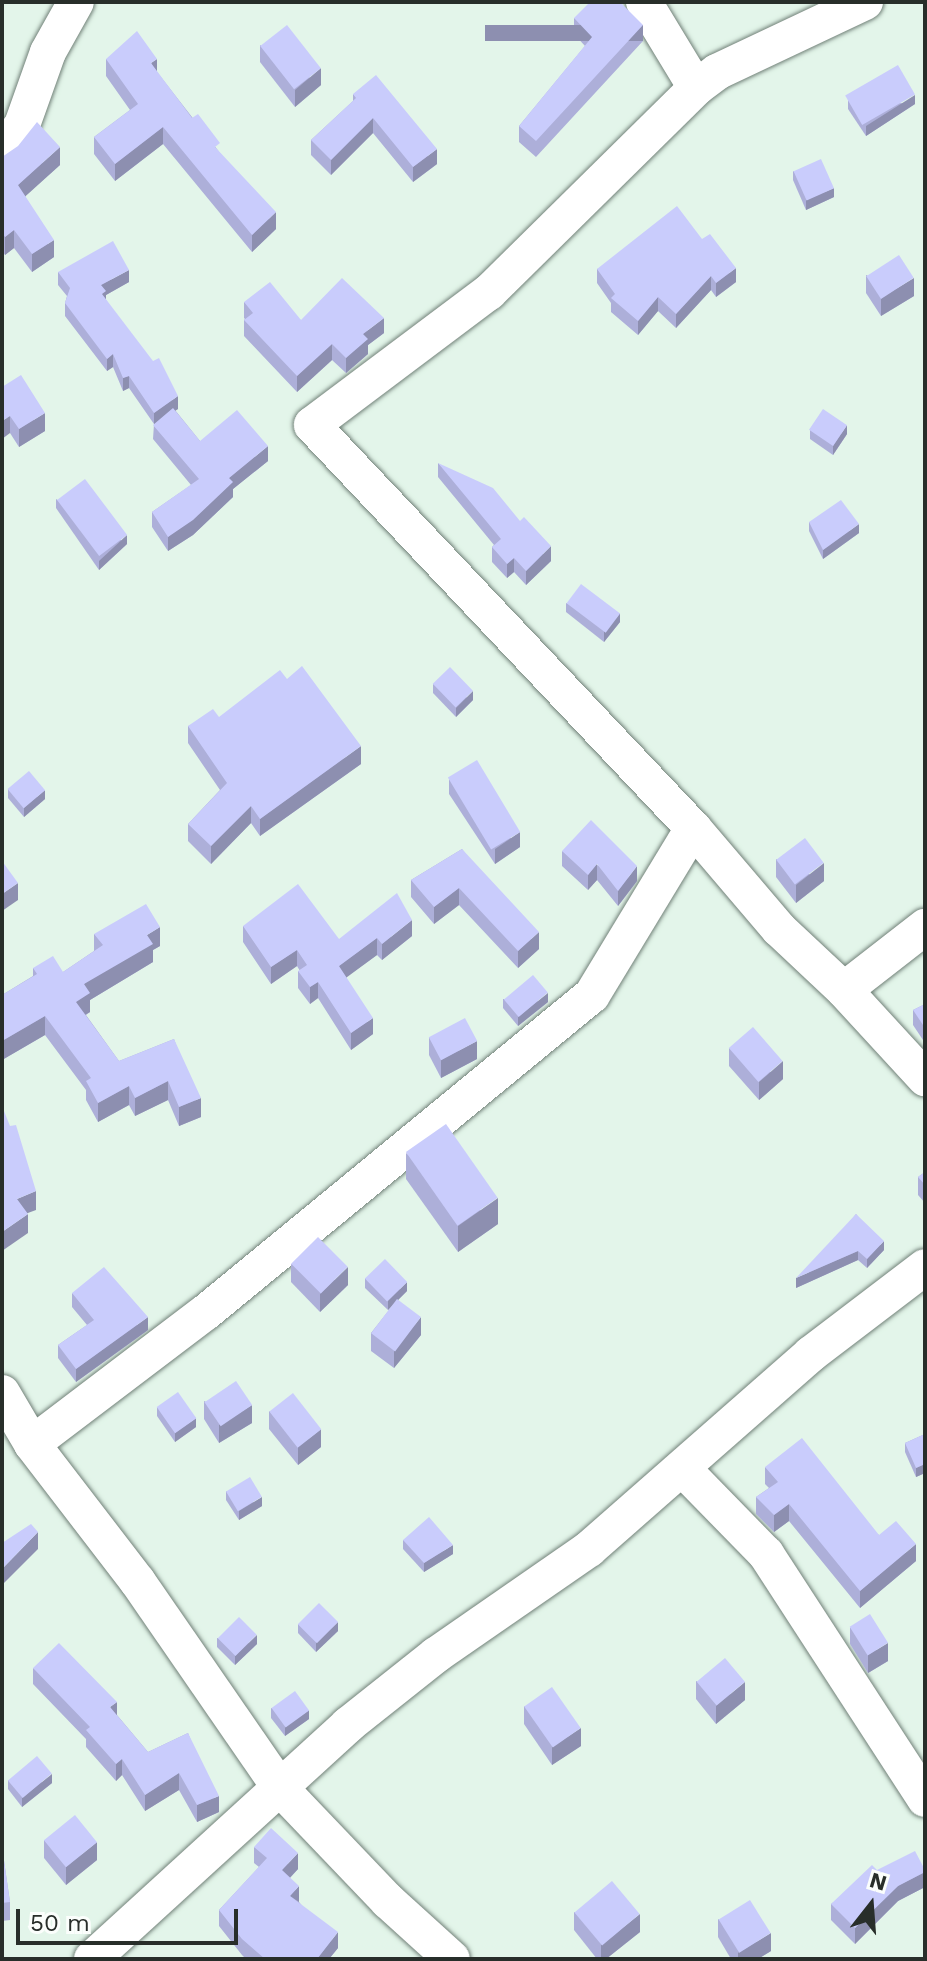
<!DOCTYPE html>
<style>
body{margin:0}
#map{position:relative;width:927px;height:1961px;overflow:hidden;background:#e3f5ea;font-family:"Work Sans",sans-serif}
div>[style]{position:absolute}
[style*='--x']{left:calc(var(--x)*1px);top:calc(var(--y)*1px);width:calc(var(--w)*1px);rotate:calc(var(--a)*1deg)}
.roads{filter:drop-shadow(0 0 2px #718178) drop-shadow(0 0 2px #718178)}
.street>*{height:36px;margin:-18px;padding:0 18px;transform-origin:18px;border-radius:18px;background:#fff}
.wall>*{inset:0;background:#adafd9}
.shaded-wall>*{inset:0;background:#8d8fb0;transform-origin:0 0}
.building>*{inset:0;background:#c9ccfc;transform-origin:0 0}
span{translate:-50% -50%;white-space:nowrap;text-align:center;line-height:1.15;-webkit-text-stroke:8px #fbfefc;paint-order:stroke}
.frame{position:absolute;inset:0;border:4px solid #282e2a;pointer-events:none}
.north{position:absolute;left:831px;top:1865px;width:80px;height:80px;-webkit-text-stroke:6px #fbfefc;paint-order:stroke;rotate:17deg;font-size:22px;font-weight:700;line-height:32px;text-align:center;color:#282e2a}
.north::after{content:'';display:block;margin:auto;width:28px;height:36px;background:#282e2a;clip-path:polygon(50% 0,100% 100%,50% 72%,0 100%)}
.scale{position:absolute;left:16px;top:1909px;width:222px;height:36px;box-sizing:border-box;border:4px solid #282e2a;border-top:0;padding-left:10px;font-size:24px;line-height:28px;white-space:nowrap;color:#282e2a;-webkit-text-stroke:6px #fbfefc;paint-order:stroke}
</style>
<div id="map">
<div class="roads">
<div class="street">
<div style="--x:644;--y:2;--w:100;--a:58.8"></div>
<div style="--x:865;--y:2;--w:164;--a:154.7"></div>
<div style="--x:717;--y:72;--w:26;--a:143"></div>
<div style="--x:696;--y:88;--w:291;--a:135.4"></div>
<div style="--x:489;--y:292;--w:221;--a:143.1"></div>
<div style="--x:312;--y:425;--w:555;--a:46.61"></div>
<div style="--x:693;--y:828;--w:133;--a:49.6"></div>
<div style="--x:779;--y:929;--w:89;--a:43.2"></div>
<div style="--x:844;--y:990;--w:120;--a:47.4"></div>
<div style="--x:2;--y:150;--w:32;--a:-51"></div>
<div style="--x:22;--y:125;--w:77;--a:-70.4"></div>
<div style="--x:48;--y:52;--w:57;--a:-60.8"></div>
<div style="--x:844;--y:990;--w:103;--a:-37.9"></div>
<div style="--x:2;--y:1393;--w:59;--a:59.5"></div>
<div style="--x:32;--y:1444;--w:174;--a:52.5"></div>
<div style="--x:138;--y:1582;--w:252;--a:55.4"></div>
<div style="--x:281;--y:1789;--w:155;--a:46.3"></div>
<div style="--x:388;--y:1901;--w:86;--a:42.2"></div>
<div style="--x:32;--y:1444;--w:218;--a:-37.2"></div>
<div style="--x:206;--y:1312;--w:499;--a:-39.4"></div>
<div style="--x:592;--y:995;--w:195;--a:-58.8"></div>
<div style="--x:682;--y:1468;--w:120;--a:45.7"></div>
<div style="--x:766;--y:1554;--w:292;--a:57"></div>
<div style="--x:92;--y:1959;--w:347;--a:-42.4"></div>
<div style="--x:348;--y:1725;--w:112;--a:-38.5"></div>
<div style="--x:436;--y:1655;--w:186;--a:-34.7"></div>
<div style="--x:589;--y:1549;--w:295;--a:-41.3"></div>
<div style="--x:811;--y:1354;--w:143;--a:-37.3"></div>
</div>
</div>
<div class="wall">
<div style="clip-path:polygon(574px 18px,643px 41px,536px 157px,519px 142px,519px 126px,585px 46px,574px 34px)"></div>
<div style="clip-path:polygon(260px 45px,321px 85px,295px 107px,260px 62px)"></div>
<div style="clip-path:polygon(106px 59px,157px 72px,220px 153px,276px 229px,252px 252px,163px 144px,115px 181px,94px 154px,94px 137px,130px 110px,106px 76px)"></div>
<div style="clip-path:polygon(353px 94px,437px 164px,413px 182px,373px 133px,331px 175px,311px 155px,311px 140px,353px 101px)"></div>
<div style="clip-path:polygon(848px 100px,915px 104px,866px 136px,848px 109px)"></div>
<div style="clip-path:polygon(2px 157px,60px 165px,25px 196px,54px 257px,32px 272px,14px 248px,5px 255px,2px 251px)"></div>
<div style="clip-path:polygon(793px 171px,834px 197px,806px 210px,793px 180px)"></div>
<div style="clip-path:polygon(702px 239px,736px 282px,716px 297px,711px 290px,676px 328px,658px 311px,638px 335px,611px 312px,611px 303px,597px 283px,597px 269px)"></div>
<div style="clip-path:polygon(58px 272px,129px 282px,106px 295px,106px 300px,178px 409px,175px 410px,200px 441px,268px 461px,233px 489px,233px 497px,193px 535px,168px 551px,152px 527px,152px 512px,191px 485px,153px 439px,154px 424px,129px 388px,123px 391px,113px 367px,107px 371px,65px 316px,65px 303px,67px 296px,58px 285px)"></div>
<div style="clip-path:polygon(866px 275px,914px 296px,881px 316px,866px 293px)"></div>
<div style="clip-path:polygon(244px 302px,301px 320px,384px 333px,368px 345px,368px 354px,346px 373px,332px 360px,297px 392px,244px 336px,244px 320px,245px 319px,244px 318px)"></div>
<div style="clip-path:polygon(2px 387px,45px 431px,19px 447px,10px 433px)"></div>
<div style="clip-path:polygon(810px 430px,847px 434px,833px 455px,810px 439px)"></div>
<div style="clip-path:polygon(438px 463px,551px 561px,526px 585px,514px 572px,507px 578px,492px 562px,492px 547px,494px 545px,438px 477px)"></div>
<div style="clip-path:polygon(56px 499px,127px 544px,99px 570px,56px 508px)"></div>
<div style="clip-path:polygon(809px 522px,859px 533px,823px 559px,809px 531px)"></div>
<div style="clip-path:polygon(566px 603px,620px 622px,604px 642px,566px 612px)"></div>
<div style="clip-path:polygon(433px 684px,473px 700px,456px 717px,433px 693px)"></div>
<div style="clip-path:polygon(219px 717px,361px 764px,260px 836px,251px 823px,211px 864px,188px 841px,188px 824px,220px 790px,188px 743px,188px 726px)"></div>
<div style="clip-path:polygon(449px 779px,520px 847px,495px 864px,449px 794px)"></div>
<div style="clip-path:polygon(8px 789px,45px 799px,24px 817px,8px 798px)"></div>
<div style="clip-path:polygon(462px 849px,539px 949px,518px 968px,459px 905px,434px 924px,411px 897px,411px 880px)"></div>
<div style="clip-path:polygon(562px 851px,637px 881px,618px 906px,597px 880px,588px 890px,562px 866px)"></div>
<div style="clip-path:polygon(776px 859px,824px 881px,796px 903px,776px 877px)"></div>
<div style="clip-path:polygon(243px 926px,339px 939px,412px 936px,382px 960px,377px 955px,346px 977px,373px 1034px,351px 1050px,318px 998px,310px 1004px,298px 988px,298px 971px,300px 971px,297px 966px,271px 984px,243px 942px)"></div>
<div style="clip-path:polygon(94px 934px,160px 946px,153px 950px,153px 962px,90px 1000px,90px 1012px,86px 1015px,119px 1061px,174px 1039px,201px 1117px,179px 1126px,168px 1100px,135px 1116px,129px 1105px,98px 1122px,86px 1100px,86px 1090px,45px 1035px,2px 1060px,2px 995px,33px 976px,33px 968px,63px 972px,94px 951px)"></div>
<div style="clip-path:polygon(503px 999px,548px 1002px,518px 1026px,503px 1008px)"></div>
<div style="clip-path:polygon(925px 1004px,925px 1043px,913px 1025px,913px 1010px)"></div>
<div style="clip-path:polygon(429px 1037px,477px 1059px,441px 1078px,429px 1055px)"></div>
<div style="clip-path:polygon(729px 1048px,783px 1079px,759px 1100px,729px 1066px)"></div>
<div style="clip-path:polygon(406px 1153px,498px 1224px,458px 1252px,406px 1179px)"></div>
<div style="clip-path:polygon(925px 1172px,925px 1203px,918px 1195px,918px 1177px)"></div>
<div style="clip-path:polygon(856px 1214px,884px 1250px,867px 1268px,858px 1260px,796px 1288px)"></div>
<div style="clip-path:polygon(291px 1264px,348px 1285px,320px 1312px,291px 1282px)"></div>
<div style="clip-path:polygon(365px 1278px,407px 1291px,398px 1300px,421px 1335px,394px 1368px,371px 1351px,371px 1333px,393px 1305px,388px 1310px,365px 1288px)"></div>
<div style="clip-path:polygon(72px 1293px,148px 1330px,76px 1382px,58px 1358px,58px 1345px,87px 1325px,72px 1307px)"></div>
<div style="clip-path:polygon(204px 1401px,252px 1423px,219px 1443px,204px 1419px)"></div>
<div style="clip-path:polygon(157px 1407px,196px 1427px,175px 1442px,157px 1416px)"></div>
<div style="clip-path:polygon(269px 1411px,321px 1447px,298px 1465px,269px 1429px)"></div>
<div style="clip-path:polygon(925px 1434px,925px 1473px,916px 1477px,905px 1452px,905px 1443px)"></div>
<div style="clip-path:polygon(765px 1467px,879px 1535px,916px 1561px,860px 1608px,789px 1521px,774px 1532px,756px 1514px,756px 1497px,769px 1488px,765px 1484px)"></div>
<div style="clip-path:polygon(226px 1491px,262px 1506px,239px 1520px,226px 1500px)"></div>
<div style="clip-path:polygon(403px 1540px,453px 1554px,424px 1572px,403px 1549px)"></div>
<div style="clip-path:polygon(298px 1624px,338px 1631px,316px 1652px,298px 1633px)"></div>
<div style="clip-path:polygon(850px 1627px,888px 1661px,868px 1673px,850px 1644px)"></div>
<div style="clip-path:polygon(217px 1638px,257px 1644px,235px 1665px,217px 1647px)"></div>
<div style="clip-path:polygon(33px 1668px,117px 1715px,148px 1752px,188px 1733px,219px 1812px,197px 1822px,179px 1790px,145px 1811px,122px 1775px,116px 1781px,86px 1747px,86px 1739px,33px 1684px)"></div>
<div style="clip-path:polygon(696px 1681px,745px 1700px,716px 1724px,696px 1699px)"></div>
<div style="clip-path:polygon(524px 1706px,581px 1746px,552px 1765px,524px 1724px)"></div>
<div style="clip-path:polygon(271px 1708px,309px 1719px,285px 1736px,271px 1718px)"></div>
<div style="clip-path:polygon(8px 1780px,52px 1783px,22px 1807px,8px 1789px)"></div>
<div style="clip-path:polygon(44px 1840px,97px 1860px,66px 1885px,44px 1858px)"></div>
<div style="clip-path:polygon(2px 1847px,10px 1902px,10px 1920px,2px 1921px)"></div>
<div style="clip-path:polygon(254px 1847px,298px 1869px,290px 1878px,299px 1902px,338px 1948px,329px 1959px,246px 1959px,242px 1955px,219px 1926px,219px 1910px,259px 1867px,254px 1863px)"></div>
<div style="clip-path:polygon(877px 1870px,925px 1870px,925px 1887px,898px 1901px,855px 1944px,831px 1920px,831px 1904px)"></div>
<div style="clip-path:polygon(574px 1912px,640px 1932px,606px 1959px,597px 1959px,574px 1930px)"></div>
<div style="clip-path:polygon(718px 1919px,771px 1951px,758px 1959px,731px 1959px,718px 1937px)"></div>
</div>
<div class="shaded-wall">
<div style="left:643px;top:25px;width:16px;height:158px;rotate:90deg"></div>
<div style="clip-path:polygon(157px 59px,157px 76px,151px 63px)"></div>
<div style="clip-path:polygon(321px 68px,321px 85px,295px 107px,295px 90px)"></div>
<div style="clip-path:polygon(915px 95px,915px 104px,866px 136px,866px 126px)"></div>
<div style="clip-path:polygon(373px 118px,373px 133px,331px 175px,331px 160px)"></div>
<div style="clip-path:polygon(163px 127px,163px 144px,115px 181px,115px 164px)"></div>
<div style="clip-path:polygon(60px 147px,60px 165px,18px 203px,18px 185px)"></div>
<div style="clip-path:polygon(437px 149px,437px 164px,413px 182px,413px 167px)"></div>
<div style="clip-path:polygon(834px 188px,834px 197px,806px 210px,806px 200px)"></div>
<div style="clip-path:polygon(276px 212px,276px 229px,252px 252px,252px 235px)"></div>
<div style="clip-path:polygon(14px 230px,14px 248px,5px 255px,5px 237px)"></div>
<div style="clip-path:polygon(54px 240px,54px 257px,32px 272px,32px 254px)"></div>
<div style="clip-path:polygon(736px 268px,736px 282px,716px 297px,716px 283px)"></div>
<div style="clip-path:polygon(129px 270px,129px 282px,106px 295px,106px 304px,102px 307px,101px 285px)"></div>
<div style="clip-path:polygon(711px 276px,711px 290px,676px 328px,676px 314px)"></div>
<div style="clip-path:polygon(914px 278px,914px 296px,881px 316px,881px 298px)"></div>
<div style="clip-path:polygon(658px 297px,658px 311px,638px 335px,638px 321px)"></div>
<div style="clip-path:polygon(384px 318px,384px 333px,368px 345px,368px 354px,346px 373px,346px 358px,363px 334px)"></div>
<div style="clip-path:polygon(332px 344px,332px 360px,297px 392px,297px 376px)"></div>
<div style="clip-path:polygon(113px 354px,113px 367px,107px 371px,107px 359px)"></div>
<div style="clip-path:polygon(129px 376px,129px 388px,123px 391px,123px 378px)"></div>
<div style="clip-path:polygon(178px 396px,178px 409px,154px 425px,154px 413px)"></div>
<div style="clip-path:polygon(45px 413px,45px 431px,19px 447px,19px 429px)"></div>
<div style="clip-path:polygon(10px 416px,10px 433px,2px 439px,2px 421px)"></div>
<div style="clip-path:polygon(847px 425px,847px 434px,833px 455px,833px 446px)"></div>
<div style="clip-path:polygon(268px 446px,268px 461px,233px 489px,233px 497px,193px 535px,168px 551px,168px 537px,229px 478px)"></div>
<div style="clip-path:polygon(859px 524px,859px 533px,823px 559px,823px 550px)"></div>
<div style="clip-path:polygon(127px 535px,127px 544px,99px 570px,99px 561px)"></div>
<div style="clip-path:polygon(551px 546px,551px 561px,526px 585px,526px 571px)"></div>
<div style="clip-path:polygon(514px 558px,514px 572px,507px 578px,507px 564px)"></div>
<div style="clip-path:polygon(620px 613px,620px 622px,604px 642px,604px 632px)"></div>
<div style="clip-path:polygon(473px 691px,473px 700px,456px 717px,456px 708px)"></div>
<div style="clip-path:polygon(361px 746px,361px 764px,260px 836px,260px 819px)"></div>
<div style="clip-path:polygon(4px 773px,4px 789px,2px 791px,2px 774px)"></div>
<div style="clip-path:polygon(45px 790px,45px 799px,24px 817px,24px 808px)"></div>
<div style="clip-path:polygon(251px 806px,251px 823px,211px 864px,211px 846px)"></div>
<div style="clip-path:polygon(520px 832px,520px 847px,495px 864px,495px 849px)"></div>
<div style="clip-path:polygon(824px 863px,824px 881px,796px 903px,796px 885px)"></div>
<div style="clip-path:polygon(597px 864px,597px 880px,588px 890px,588px 875px)"></div>
<div style="clip-path:polygon(637px 866px,637px 881px,618px 906px,618px 891px)"></div>
<div style="clip-path:polygon(18px 883px,18px 900px,2px 911px,2px 894px)"></div>
<div style="clip-path:polygon(459px 888px,459px 905px,434px 924px,434px 907px)"></div>
<div style="clip-path:polygon(412px 920px,412px 936px,382px 960px,382px 944px)"></div>
<div style="clip-path:polygon(160px 927px,160px 946px,153px 950px,153px 962px,90px 1000px,90px 1012px,76px 1020px,76px 1002px,84px 984px,147px 935px)"></div>
<div style="clip-path:polygon(539px 932px,539px 949px,518px 968px,518px 951px)"></div>
<div style="clip-path:polygon(377px 938px,377px 955px,339px 983px,339px 966px)"></div>
<div style="clip-path:polygon(297px 950px,297px 966px,271px 984px,271px 967px)"></div>
<div style="clip-path:polygon(318px 982px,318px 998px,310px 1004px,310px 987px)"></div>
<div style="clip-path:polygon(548px 993px,548px 1002px,518px 1026px,518px 1017px)"></div>
<div style="clip-path:polygon(45px 1016px,45px 1035px,2px 1060px,2px 1041px)"></div>
<div style="clip-path:polygon(373px 1018px,373px 1034px,351px 1050px,351px 1033px)"></div>
<div style="clip-path:polygon(477px 1041px,477px 1059px,441px 1078px,441px 1060px)"></div>
<div style="clip-path:polygon(783px 1061px,783px 1079px,759px 1100px,759px 1082px)"></div>
<div style="clip-path:polygon(168px 1081px,168px 1100px,135px 1116px,135px 1098px)"></div>
<div style="clip-path:polygon(129px 1086px,129px 1105px,98px 1122px,98px 1103px)"></div>
<div style="clip-path:polygon(201px 1098px,201px 1117px,179px 1126px,179px 1107px)"></div>
<div style="clip-path:polygon(36px 1191px,36px 1210px,17px 1217px,17px 1199px)"></div>
<div style="clip-path:polygon(498px 1198px,498px 1224px,458px 1252px,458px 1226px)"></div>
<div style="clip-path:polygon(28px 1214px,28px 1233px,2px 1251px,2px 1232px)"></div>
<div style="clip-path:polygon(884px 1241px,884px 1250px,867px 1268px,867px 1259px)"></div>
<div style="clip-path:polygon(858px 1251px,858px 1260px,796px 1288px,796px 1278px)"></div>
<div style="clip-path:polygon(348px 1267px,348px 1285px,320px 1312px,320px 1294px)"></div>
<div style="clip-path:polygon(407px 1282px,407px 1291px,388px 1310px,388px 1301px)"></div>
<div style="clip-path:polygon(148px 1317px,148px 1330px,76px 1382px,76px 1369px)"></div>
<div style="clip-path:polygon(421px 1317px,421px 1335px,394px 1368px,394px 1351px)"></div>
<div style="clip-path:polygon(252px 1405px,252px 1423px,219px 1443px,219px 1425px)"></div>
<div style="clip-path:polygon(196px 1418px,196px 1427px,175px 1442px,175px 1433px)"></div>
<div style="clip-path:polygon(321px 1429px,321px 1447px,298px 1465px,298px 1447px)"></div>
<div style="clip-path:polygon(925px 1464px,925px 1473px,916px 1477px,916px 1468px)"></div>
<div style="clip-path:polygon(262px 1497px,262px 1506px,239px 1520px,239px 1511px)"></div>
<div style="clip-path:polygon(789px 1504px,789px 1521px,774px 1532px,774px 1515px)"></div>
<div style="clip-path:polygon(38px 1532px,38px 1549px,2px 1585px,2px 1569px)"></div>
<div style="clip-path:polygon(916px 1544px,916px 1561px,860px 1608px,860px 1591px)"></div>
<div style="clip-path:polygon(453px 1545px,453px 1554px,424px 1572px,424px 1563px)"></div>
<div style="clip-path:polygon(338px 1622px,338px 1631px,316px 1652px,316px 1642px)"></div>
<div style="clip-path:polygon(257px 1635px,257px 1644px,235px 1665px,235px 1656px)"></div>
<div style="clip-path:polygon(888px 1643px,888px 1661px,868px 1673px,868px 1655px)"></div>
<div style="clip-path:polygon(745px 1682px,745px 1700px,716px 1724px,716px 1706px)"></div>
<div style="clip-path:polygon(117px 1702px,117px 1719px,110px 1707px)"></div>
<div style="clip-path:polygon(309px 1710px,309px 1719px,285px 1736px,285px 1727px)"></div>
<div style="clip-path:polygon(581px 1728px,581px 1746px,552px 1765px,552px 1747px)"></div>
<div style="clip-path:polygon(122px 1759px,122px 1775px,116px 1781px,116px 1764px)"></div>
<div style="clip-path:polygon(179px 1773px,179px 1790px,145px 1811px,145px 1795px)"></div>
<div style="clip-path:polygon(52px 1774px,52px 1783px,22px 1807px,22px 1798px)"></div>
<div style="clip-path:polygon(219px 1796px,219px 1812px,197px 1822px,197px 1805px)"></div>
<div style="clip-path:polygon(97px 1842px,97px 1860px,66px 1885px,66px 1867px)"></div>
<div style="clip-path:polygon(298px 1853px,298px 1869px,282px 1886px,282px 1870px)"></div>
<div style="clip-path:polygon(925px 1872px,925px 1887px,898px 1901px,855px 1944px,855px 1928px,898px 1886px)"></div>
<div style="clip-path:polygon(299px 1886px,299px 1902px,290px 1896px)"></div>
<div style="clip-path:polygon(640px 1914px,640px 1932px,606px 1959px,601px 1959px,601px 1945px)"></div>
<div style="clip-path:polygon(338px 1932px,338px 1948px,329px 1959px,317px 1959px)"></div>
<div style="clip-path:polygon(771px 1933px,771px 1951px,758px 1959px,738px 1959px,738px 1953px)"></div>
</div>
<div class="building">
<div style="clip-path:polygon(590px 2px,620px 2px,643px 25px,536px 141px,519px 126px,592px 37px,574px 18px)"></div>
<div style="left:287px;top:25px;width:55px;height:34px;rotate:52deg"></div>
<div style="clip-path:polygon(137px 31px,157px 59px,151px 63px,192px 118px,198px 114px,220px 143px,215px 147px,276px 212px,252px 235px,163px 127px,115px 164px,94px 137px,138px 104px,106px 59px)"></div>
<div style="left:898px;top:65px;width:34px;height:61px;rotate:60deg"></div>
<div style="clip-path:polygon(376px 75px,437px 149px,413px 167px,373px 118px,331px 160px,311px 140px,356px 98px,353px 94px)"></div>
<div style="clip-path:polygon(37px 122px,60px 147px,18px 185px,54px 240px,32px 254px,14px 230px,5px 237px,2px 233px,2px 157px,18px 146px)"></div>
<div style="left:821px;top:159px;width:32px;height:30px;rotate:66deg"></div>
<div style="clip-path:polygon(677px 206px,702px 239px,710px 234px,736px 268px,716px 283px,711px 276px,676px 314px,658px 297px,638px 321px,611px 298px,615px 294px,597px 269px)"></div>
<div style="clip-path:polygon(113px 241px,129px 270px,101px 285px,106px 291px,102px 294px,153px 361px,159px 358px,178px 396px,154px 413px,129px 376px,123px 378px,113px 354px,107px 359px,65px 303px,70px 288px,58px 272px)"></div>
<div style="left:899px;top:255px;width:27px;height:39px;rotate:57deg"></div>
<div style="clip-path:polygon(342px 278px,384px 318px,363px 334px,368px 339px,346px 358px,332px 344px,297px 376px,244px 320px,253px 313px,244px 302px,270px 282px,301px 320px)"></div>
<div style="clip-path:polygon(21px 375px,45px 413px,19px 429px,10px 416px,2px 421px,2px 387px)"></div>
<div style="clip-path:polygon(173px 408px,200px 441px,237px 410px,268px 446px,229px 478px,233px 482px,193px 520px,168px 537px,152px 512px,199px 479px,153px 425px)"></div>
<div style="left:823px;top:409px;width:29px;height:25px;rotate:34deg"></div>
<div style="clip-path:polygon(438px 463px,493px 488px,520px 521px,524px 517px,551px 546px,526px 571px,514px 558px,507px 564px,492px 547px,501px 539px)"></div>
<div style="left:85px;top:479px;width:70px;height:35px;rotate:53deg"></div>
<div style="clip-path:polygon(841px 500px,859px 524px,823px 550px,809px 522px)"></div>
<div style="left:581px;top:584px;width:49px;height:24px;rotate:37deg"></div>
<div style="clip-path:polygon(302px 666px,361px 746px,260px 819px,251px 806px,211px 846px,188px 824px,227px 783px,188px 726px,213px 709px,219px 717px,280px 670px,287px 679px)"></div>
<div style="left:450px;top:667px;width:33px;height:24px;rotate:46deg"></div>
<div style="left:477px;top:760px;width:84px;height:34px;rotate:59deg"></div>
<div style="left:29px;top:771px;width:25px;height:28px;rotate:50deg"></div>
<div style="clip-path:polygon(591px 820px,637px 866px,618px 891px,597px 864px,588px 875px,562px 851px)"></div>
<div style="left:805px;top:838px;width:31px;height:36px;rotate:53deg"></div>
<div style="clip-path:polygon(462px 849px,539px 932px,518px 951px,459px 888px,434px 907px,411px 880px)"></div>
<div style="clip-path:polygon(2px 861px,18px 883px,2px 894px)"></div>
<div style="clip-path:polygon(298px 884px,339px 939px,397px 893px,412px 920px,382px 944px,377px 938px,339px 966px,373px 1018px,351px 1033px,318px 982px,310px 987px,298px 971px,307px 965px,297px 950px,271px 967px,243px 926px)"></div>
<div style="clip-path:polygon(146px 904px,160px 927px,147px 935px,153px 944px,84px 984px,90px 993px,76px 1002px,119px 1061px,174px 1039px,201px 1098px,179px 1107px,168px 1081px,135px 1098px,129px 1086px,98px 1103px,86px 1081px,91px 1078px,45px 1016px,2px 1041px,2px 995px,37px 974px,33px 968px,53px 956px,63px 972px,103px 945px,94px 934px)"></div>
<div style="left:533px;top:975px;width:23px;height:38px;rotate:50deg"></div>
<div style="clip-path:polygon(925px 1004px,925px 1028px,913px 1010px)"></div>
<div style="left:465px;top:1018px;width:26px;height:41px;rotate:62deg"></div>
<div style="left:753px;top:1027px;width:45px;height:32px;rotate:49deg"></div>
<div style="clip-path:polygon(2px 1106px,10px 1126px,16px 1125px,36px 1191px,17px 1199px,28px 1214px,2px 1232px)"></div>
<div style="left:446px;top:1124px;width:90px;height:49px;rotate:55deg"></div>
<div style="clip-path:polygon(925px 1172px,925px 1185px,918px 1177px)"></div>
<div style="clip-path:polygon(856px 1214px,884px 1241px,867px 1259px,858px 1251px,796px 1278px)"></div>
<div style="left:318px;top:1237px;width:42px;height:38px;rotate:45deg"></div>
<div style="left:385px;top:1259px;width:32px;height:28px;rotate:46deg"></div>
<div style="clip-path:polygon(104px 1267px,148px 1317px,76px 1369px,58px 1345px,94px 1320px,72px 1293px)"></div>
<div style="left:397px;top:1299px;width:30px;height:43px;rotate:37deg"></div>
<div style="left:236px;top:1381px;width:29px;height:38px;rotate:56deg"></div>
<div style="left:178px;top:1392px;width:32px;height:26px;rotate:55deg"></div>
<div style="left:293px;top:1393px;width:46px;height:30px;rotate:52deg"></div>
<div style="clip-path:polygon(925px 1434px,925px 1464px,916px 1468px,905px 1443px)"></div>
<div style="clip-path:polygon(802px 1438px,879px 1535px,896px 1521px,916px 1544px,860px 1591px,789px 1504px,774px 1515px,756px 1497px,778px 1482px,765px 1467px)"></div>
<div style="left:250px;top:1477px;width:23px;height:28px;rotate:59deg"></div>
<div style="clip-path:polygon(429px 1517px,453px 1545px,424px 1563px,403px 1540px)"></div>
<div style="clip-path:polygon(31px 1524px,38px 1532px,2px 1569px,2px 1543px)"></div>
<div style="left:319px;top:1603px;width:27px;height:30px;rotate:45deg"></div>
<div style="left:870px;top:1614px;width:34px;height:24px;rotate:58deg"></div>
<div style="left:239px;top:1617px;width:25px;height:30px;rotate:45deg"></div>
<div style="clip-path:polygon(59px 1643px,117px 1702px,110px 1707px,148px 1752px,188px 1733px,219px 1796px,197px 1805px,179px 1773px,145px 1795px,122px 1759px,116px 1764px,86px 1730px,90px 1727px,33px 1668px)"></div>
<div style="left:725px;top:1658px;width:31px;height:37px;rotate:50deg"></div>
<div style="left:552px;top:1687px;width:50px;height:34px;rotate:55deg"></div>
<div style="left:295px;top:1691px;width:24px;height:29px;rotate:54deg"></div>
<div style="left:37px;top:1756px;width:23px;height:38px;rotate:50deg"></div>
<div style="left:75px;top:1815px;width:35px;height:40px;rotate:51deg"></div>
<div style="clip-path:polygon(271px 1828px,298px 1853px,282px 1870px,299px 1886px,290px 1896px,338px 1932px,317px 1959px,265px 1959px,242px 1939px,219px 1910px,267px 1858px,254px 1847px)"></div>
<div style="clip-path:polygon(2px 1847px,10px 1902px,2px 1903px)"></div>
<div style="clip-path:polygon(915px 1851px,925px 1870px,925px 1872px,898px 1886px,855px 1928px,831px 1904px,872px 1865px,877px 1870px)"></div>
<div style="left:612px;top:1881px;width:43px;height:49px;rotate:50deg"></div>
<div style="left:750px;top:1900px;width:39px;height:37px;rotate:58deg"></div>
</div>
<div class="frame"></div>
<div class="north">N</div>
<div class="scale">50 m</div>
</div>
